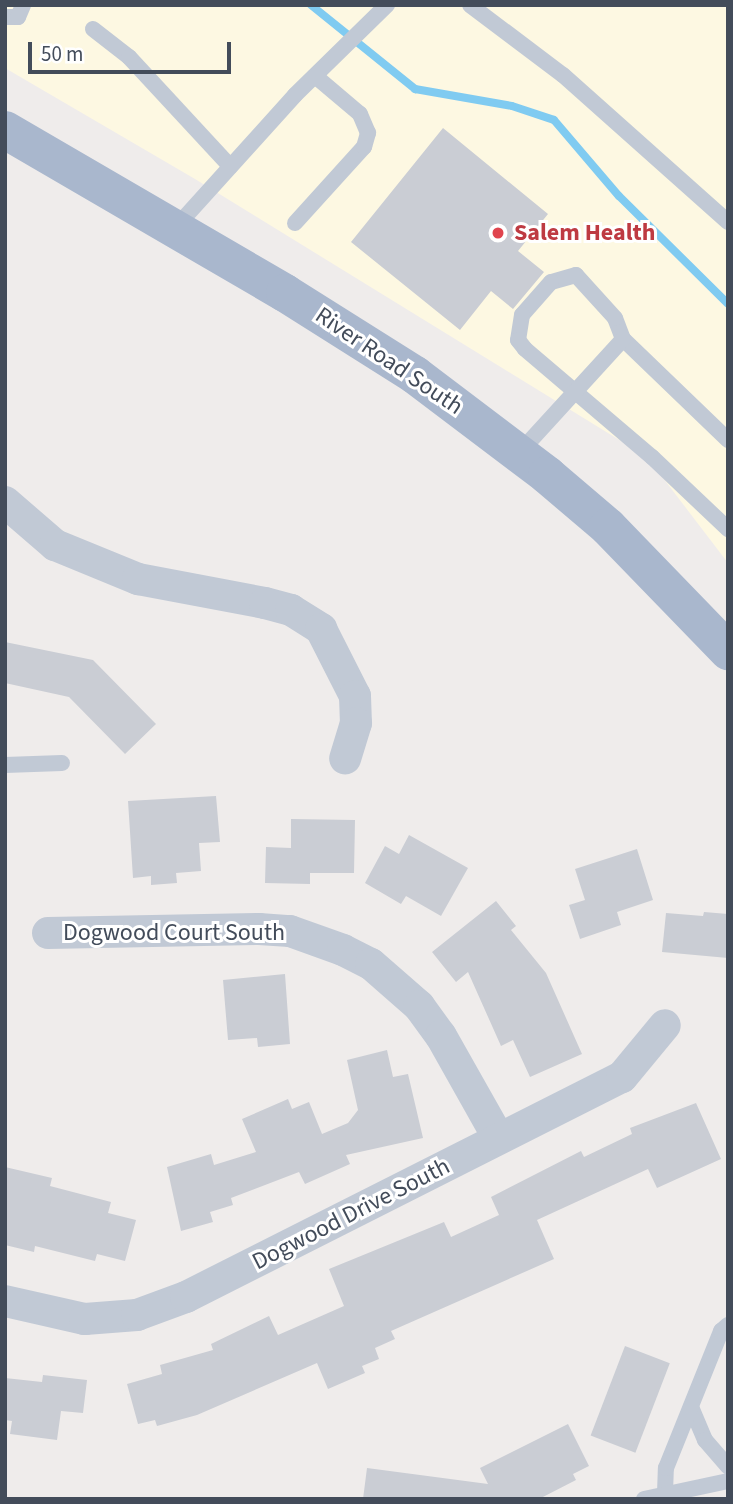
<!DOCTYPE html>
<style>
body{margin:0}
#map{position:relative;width:733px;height:1504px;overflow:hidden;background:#efeceb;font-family:"Source Sans 3",sans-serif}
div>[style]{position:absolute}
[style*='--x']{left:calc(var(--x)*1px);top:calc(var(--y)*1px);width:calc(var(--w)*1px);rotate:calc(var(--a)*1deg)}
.commercial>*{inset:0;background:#fdf8e2}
.stream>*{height:8px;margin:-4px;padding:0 4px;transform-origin:4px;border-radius:4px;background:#80cbf1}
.building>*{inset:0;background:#cacdd4;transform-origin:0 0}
.lane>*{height:16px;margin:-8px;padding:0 8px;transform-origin:8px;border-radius:8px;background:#c1c9d5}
.street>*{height:32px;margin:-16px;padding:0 16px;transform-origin:16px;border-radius:16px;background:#c1c9d5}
.primary>*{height:38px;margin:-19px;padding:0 19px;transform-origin:19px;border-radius:19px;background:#a9b7cd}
.dots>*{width:19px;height:19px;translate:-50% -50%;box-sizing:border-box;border:4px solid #fff;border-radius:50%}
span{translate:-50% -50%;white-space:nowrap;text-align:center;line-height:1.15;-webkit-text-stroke:6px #fff;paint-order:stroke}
.health-label{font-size:24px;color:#be3a42;font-weight:700}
.left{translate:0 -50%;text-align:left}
.street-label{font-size:24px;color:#434c5a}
.frame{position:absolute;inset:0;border:7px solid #434c5a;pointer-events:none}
.scale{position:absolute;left:28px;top:42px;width:203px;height:32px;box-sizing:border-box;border:4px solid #434c5a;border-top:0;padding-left:9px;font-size:21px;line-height:24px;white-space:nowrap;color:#434c5a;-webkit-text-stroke:5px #fff;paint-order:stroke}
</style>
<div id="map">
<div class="commercial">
<div style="clip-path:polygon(5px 5px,728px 5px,728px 563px,647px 457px,195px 179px,5px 68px)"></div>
</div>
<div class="stream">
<div style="--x:311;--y:5;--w:134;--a:38.9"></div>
<div style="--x:415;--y:89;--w:98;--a:9.9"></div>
<div style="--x:512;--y:106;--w:44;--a:18.4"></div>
<div style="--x:554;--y:120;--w:100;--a:49.5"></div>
<div style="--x:619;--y:196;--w:153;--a:44.7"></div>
</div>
<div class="building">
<div style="clip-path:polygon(443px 128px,548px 214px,518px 251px,544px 272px,513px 309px,491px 291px,460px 330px,351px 242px)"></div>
<div style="clip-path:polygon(5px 642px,93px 660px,156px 724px,125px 754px,69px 697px,5px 683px)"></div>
<div style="clip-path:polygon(216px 796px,220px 842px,199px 843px,201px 871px,176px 873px,177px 883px,151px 885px,151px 876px,133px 878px,128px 801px)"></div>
<div style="clip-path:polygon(291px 819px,355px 820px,354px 873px,310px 873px,310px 884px,265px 883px,266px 847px,291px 848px)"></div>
<div style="clip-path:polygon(409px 835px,468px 868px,441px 916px,406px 896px,401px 904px,365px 883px,385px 846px,399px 854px)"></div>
<div style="clip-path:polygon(637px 849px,653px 900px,617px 912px,621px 925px,580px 939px,569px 905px,585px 900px,575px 869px)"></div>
<div style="clip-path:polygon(496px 901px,516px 926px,511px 930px,546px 973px,582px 1054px,530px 1077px,513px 1040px,501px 1046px,468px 972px,456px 982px,432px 952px)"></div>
<div style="clip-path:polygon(704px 912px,728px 914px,728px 958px,662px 952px,666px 913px,703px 916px)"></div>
<div style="clip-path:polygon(285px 974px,290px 1044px,258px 1047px,257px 1038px,228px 1040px,223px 980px)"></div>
<div style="clip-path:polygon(387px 1050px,393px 1077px,408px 1074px,423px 1138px,346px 1155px,350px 1164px,305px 1184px,299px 1172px,231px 1198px,233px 1205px,210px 1212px,213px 1222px,181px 1231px,167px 1167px,211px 1154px,214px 1165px,256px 1152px,242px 1119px,288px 1099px,292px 1109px,309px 1102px,322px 1134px,348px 1123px,358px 1110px,347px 1060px)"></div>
<div style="clip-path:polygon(696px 1103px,721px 1159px,657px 1188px,648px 1169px,537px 1220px,554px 1259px,391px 1331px,395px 1339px,375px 1348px,379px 1359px,362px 1366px,365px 1373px,328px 1389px,317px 1363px,197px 1415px,157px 1426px,155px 1420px,138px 1424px,127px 1384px,162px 1374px,160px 1365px,213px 1350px,211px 1344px,269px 1316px,278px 1335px,344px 1306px,329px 1269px,444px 1222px,451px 1237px,499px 1215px,491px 1197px,581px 1151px,584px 1157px,632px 1134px,630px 1128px)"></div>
<div style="clip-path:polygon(5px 1167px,52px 1178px,50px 1186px,111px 1202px,108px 1213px,136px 1220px,125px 1261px,97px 1254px,95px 1261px,35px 1246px,34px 1252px,5px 1245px)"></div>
<div style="left:625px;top:1346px;width:48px;height:96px;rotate:21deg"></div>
<div style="clip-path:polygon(43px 1375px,87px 1380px,83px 1413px,61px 1411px,57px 1440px,10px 1434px,12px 1421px,5px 1420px,5px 1378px,42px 1382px)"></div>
<div style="clip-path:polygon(568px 1424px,589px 1466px,573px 1474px,576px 1480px,539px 1499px,363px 1499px,367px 1468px,488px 1484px,480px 1468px)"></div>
</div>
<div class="lane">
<div style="--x:470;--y:5;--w:116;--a:37"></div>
<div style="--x:563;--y:75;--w:221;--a:41.7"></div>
<div style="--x:5;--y:17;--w:13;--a:0"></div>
<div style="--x:18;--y:17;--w:13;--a:-67"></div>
<div style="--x:93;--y:29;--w:46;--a:37.9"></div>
<div style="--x:129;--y:57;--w:149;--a:47.2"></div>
<div style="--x:295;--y:223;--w:103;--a:-47.8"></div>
<div style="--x:364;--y:147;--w:15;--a:-74"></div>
<div style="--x:368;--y:133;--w:21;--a:-113"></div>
<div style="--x:360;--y:114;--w:59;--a:-139.8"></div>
<div style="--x:175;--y:228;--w:179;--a:-47.9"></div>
<div style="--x:295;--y:95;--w:129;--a:-44.4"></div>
<div style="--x:728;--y:440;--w:146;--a:-136.1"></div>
<div style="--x:623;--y:339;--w:22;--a:-111"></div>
<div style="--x:615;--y:318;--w:58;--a:-132.2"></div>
<div style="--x:576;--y:275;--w:26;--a:164"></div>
<div style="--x:551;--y:282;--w:44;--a:131.3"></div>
<div style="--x:522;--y:315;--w:25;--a:99"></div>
<div style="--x:518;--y:340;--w:11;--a:52"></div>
<div style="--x:525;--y:349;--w:167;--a:40.4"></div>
<div style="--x:652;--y:457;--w:105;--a:43.5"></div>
<div style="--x:519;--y:453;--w:154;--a:-47.6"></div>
<div style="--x:5;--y:765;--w:57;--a:-2"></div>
<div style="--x:691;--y:1407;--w:36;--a:67"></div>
<div style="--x:705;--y:1440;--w:35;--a:49"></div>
<div style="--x:665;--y:1493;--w:25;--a:-88"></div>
<div style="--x:666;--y:1468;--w:148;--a:-68.1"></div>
<div style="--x:721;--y:1331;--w:9;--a:-41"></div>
<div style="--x:644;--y:1499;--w:86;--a:-12.1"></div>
</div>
<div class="street">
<div style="--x:5;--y:502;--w:66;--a:40.7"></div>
<div style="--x:55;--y:545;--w:90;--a:22.3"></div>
<div style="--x:138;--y:579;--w:129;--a:10.7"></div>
<div style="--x:265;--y:603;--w:27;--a:15"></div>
<div style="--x:291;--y:610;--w:36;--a:32"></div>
<div style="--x:321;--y:629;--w:75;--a:63.1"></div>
<div style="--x:355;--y:696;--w:27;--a:88"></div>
<div style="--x:356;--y:723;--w:37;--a:107"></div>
<div style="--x:48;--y:933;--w:211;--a:-1.1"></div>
<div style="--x:259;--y:929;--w:31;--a:4"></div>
<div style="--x:290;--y:931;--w:56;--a:19.7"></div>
<div style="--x:343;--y:950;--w:31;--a:27"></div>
<div style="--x:371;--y:964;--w:64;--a:41.2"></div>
<div style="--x:419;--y:1006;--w:37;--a:54"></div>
<div style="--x:441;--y:1036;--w:116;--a:60.6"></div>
<div style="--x:5;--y:1301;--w:82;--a:12.7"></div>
<div style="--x:85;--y:1319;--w:52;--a:-4.4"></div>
<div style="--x:137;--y:1315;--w:52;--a:-20.2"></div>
<div style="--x:186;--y:1297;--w:488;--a:-26.8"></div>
<div style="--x:622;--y:1077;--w:67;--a:-50.4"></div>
</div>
<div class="primary">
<div style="--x:5;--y:130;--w:324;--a:30.2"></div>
<div style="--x:285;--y:293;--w:154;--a:32.2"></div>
<div style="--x:415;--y:375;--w:166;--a:37.1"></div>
<div style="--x:547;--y:475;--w:80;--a:40.4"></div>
<div style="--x:608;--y:527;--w:173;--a:45.9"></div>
</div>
<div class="dots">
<div style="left:498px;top:233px;background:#e0444e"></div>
</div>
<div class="health-label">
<span class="left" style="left:514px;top:233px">Salem Health</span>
</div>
<div class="street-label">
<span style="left:389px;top:361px;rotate:34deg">River Road South</span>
<span style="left:174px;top:933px">Dogwood Court South</span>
<span style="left:351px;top:1214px;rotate:-27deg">Dogwood Drive South</span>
</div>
<div class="frame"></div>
<div class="scale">50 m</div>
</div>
